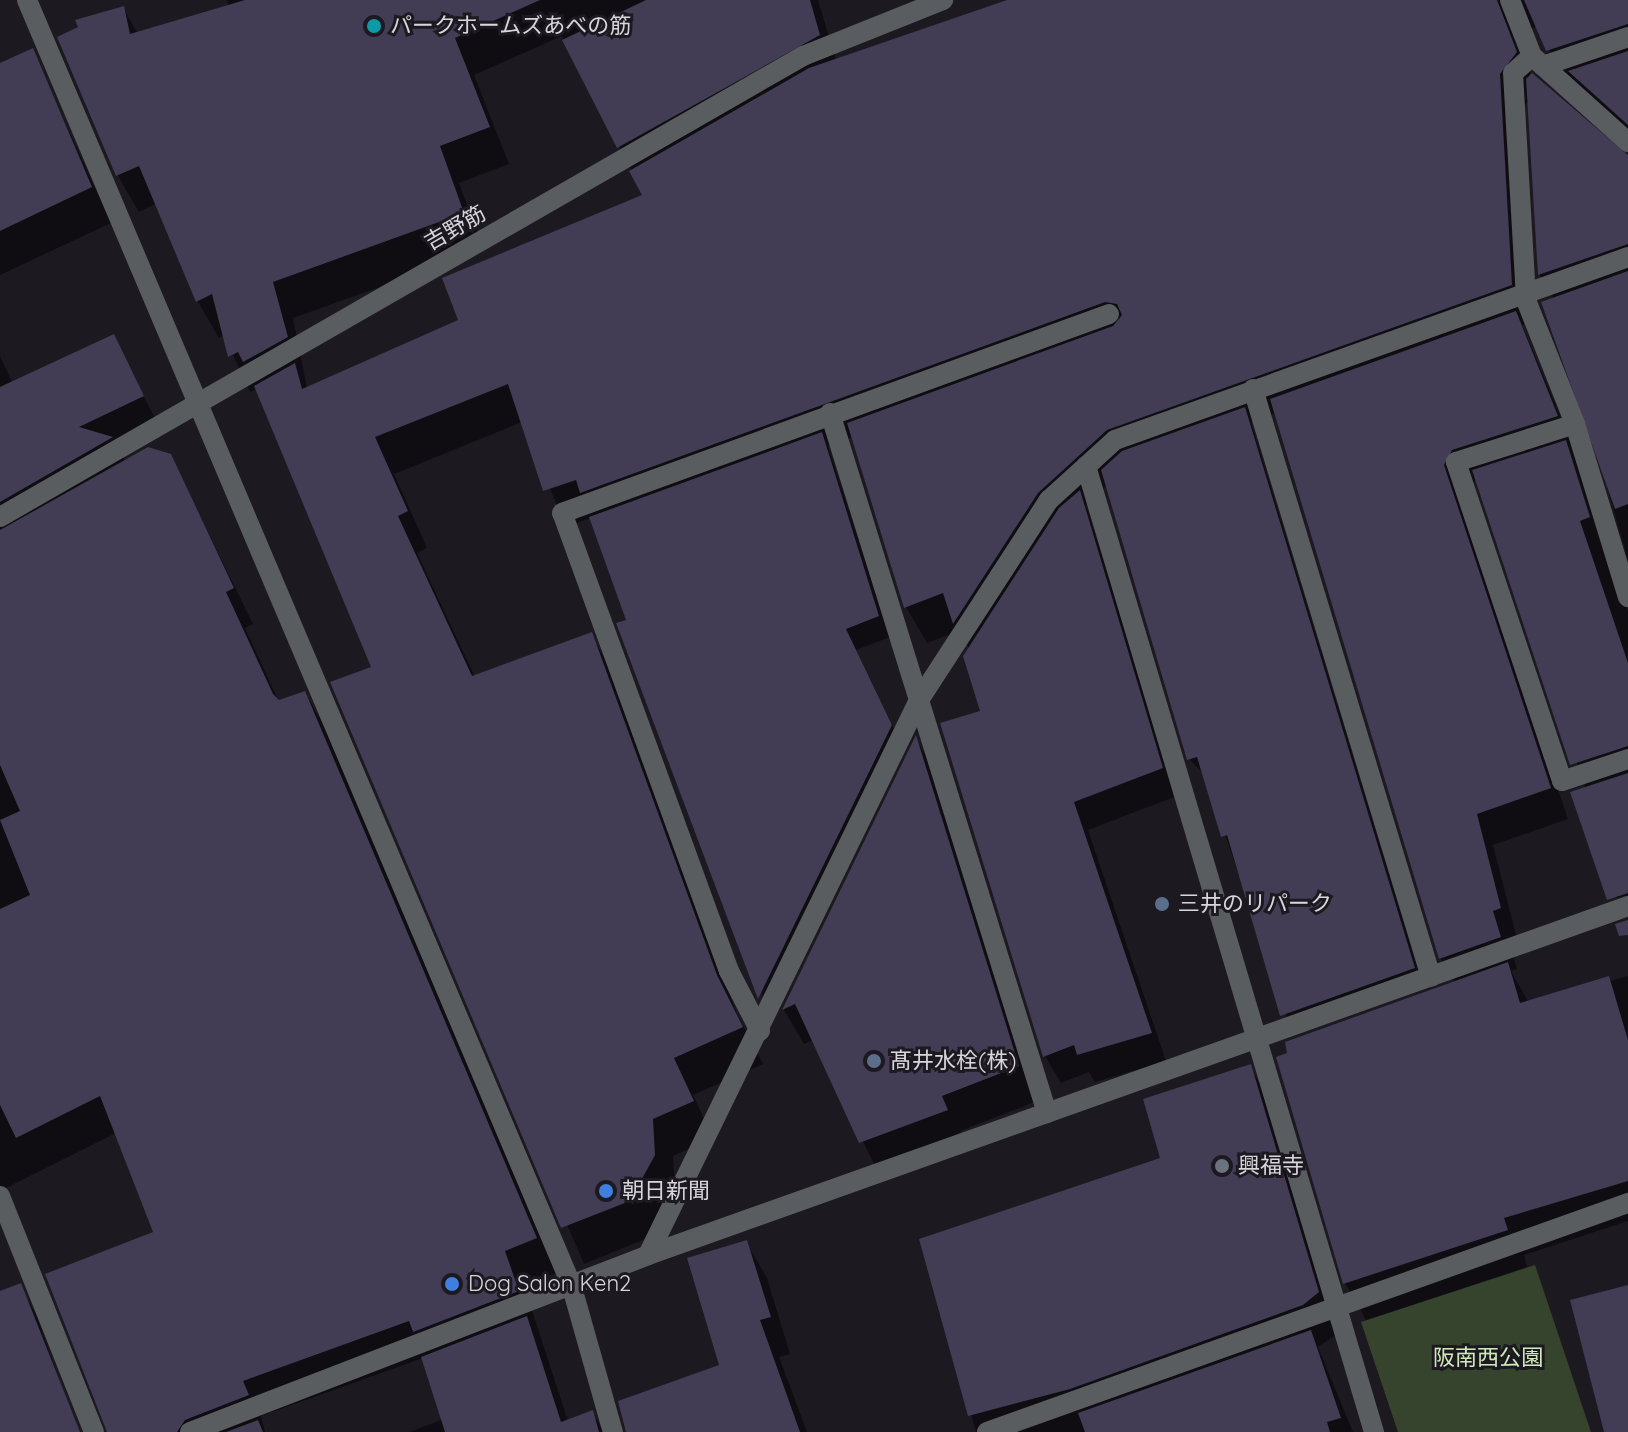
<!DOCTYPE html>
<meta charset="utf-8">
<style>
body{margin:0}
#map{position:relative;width:1628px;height:1432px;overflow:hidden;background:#1d1920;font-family:Quicksand,"Noto Sans JP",sans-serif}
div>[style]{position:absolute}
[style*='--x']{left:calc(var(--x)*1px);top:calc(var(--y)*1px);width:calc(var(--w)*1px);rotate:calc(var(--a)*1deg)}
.green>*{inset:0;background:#36432d}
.shadow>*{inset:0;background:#0007}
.building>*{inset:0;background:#423c55}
.minor>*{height:20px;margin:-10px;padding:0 10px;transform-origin:10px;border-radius:10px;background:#5a5d60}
.dots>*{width:22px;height:22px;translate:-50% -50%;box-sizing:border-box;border:4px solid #1d1920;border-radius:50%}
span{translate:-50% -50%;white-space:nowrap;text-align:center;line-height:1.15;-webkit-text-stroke:6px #1d1920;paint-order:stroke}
.poi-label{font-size:22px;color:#d9d6db}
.left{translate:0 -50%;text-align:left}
.street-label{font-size:22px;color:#d9d6db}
.park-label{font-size:22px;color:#ceeab9}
</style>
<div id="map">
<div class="green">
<div style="clip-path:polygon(1535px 1265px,1591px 1432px,1398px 1432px,1361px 1322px)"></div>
</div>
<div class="shadow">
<div style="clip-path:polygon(evenodd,227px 0,818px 0,836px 60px,1013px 0,1628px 0,1628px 140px,1569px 87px,1537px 26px,1517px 36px,1531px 75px,1628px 155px,1628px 561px,1554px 299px,1540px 275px,1530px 99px,1520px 111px,1532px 321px,1522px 325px,1587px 479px,1628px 611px,1628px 895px,1617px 898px,1596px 862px,1586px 789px,1477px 478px,1460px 498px,1568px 819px,1493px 845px,1517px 939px,1509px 942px,1517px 969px,1511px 971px,1529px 1003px,1628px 976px,1628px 1221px,1524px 1255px,1527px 1267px,1366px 1320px,1345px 1283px,1455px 983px,1441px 959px,1276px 413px,1251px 422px,1423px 986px,1292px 1033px,1205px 775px,1189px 759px,1107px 485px,1086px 505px,1177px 796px,1088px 830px,1166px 1061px,1095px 1082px,1089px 1072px,1061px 1083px,1045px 1056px,970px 650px,959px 631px,927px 643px,906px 607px,853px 437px,828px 446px,890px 637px,856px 650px,903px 747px,771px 1017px,619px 624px,628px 621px,591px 518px,566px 527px,522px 422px,394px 474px,427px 548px,417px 553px,475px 677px,591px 635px,612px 671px,737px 1014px,763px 1064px,693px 1095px,713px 1138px,673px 1156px,675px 1192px,650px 1237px,584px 1264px,333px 683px,374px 668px,257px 389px,250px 392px,224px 335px,219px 338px,198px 302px,157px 203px,139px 212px,118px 176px,59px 38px,123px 8px,138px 34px,229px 7px,227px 0,562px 36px,645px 196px,460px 321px,307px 388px,293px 318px,484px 250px,459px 183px,509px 164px,474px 75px,562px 36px)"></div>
<div style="clip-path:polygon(32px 50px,111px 223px,0 275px,0 65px)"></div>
<div style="clip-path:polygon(113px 336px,162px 432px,120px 452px,126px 462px,170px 455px,253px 624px,245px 628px,279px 702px,305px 693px,325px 728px,556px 1273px,524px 1286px,568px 1421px,592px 1412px,604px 1432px,410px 1432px,443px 1419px,423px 1358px,261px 1416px,265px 1432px,112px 1432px,156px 1233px,116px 1133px,0 1191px,0 356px,13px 384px)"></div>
<div style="clip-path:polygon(916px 739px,935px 772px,1037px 1101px,960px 1131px,966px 1145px,880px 1176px,813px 1040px,804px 1044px,784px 1010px)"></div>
<div style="clip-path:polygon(1250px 1067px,1273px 1106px,1340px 1332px,1318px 1347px,1353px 1432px,976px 1432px,921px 1240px,1163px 1160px)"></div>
<div style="clip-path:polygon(746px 1242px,767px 1278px,790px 1354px,779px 1357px,807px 1432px,627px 1432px,721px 1366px)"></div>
<div style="clip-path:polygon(20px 1286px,40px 1321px,84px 1432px,38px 1320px,78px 1432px,0 1432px,0 1293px)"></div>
</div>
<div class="building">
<div style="clip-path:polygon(245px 0,540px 0,455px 38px,490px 127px,440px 146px,464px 213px,273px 282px,288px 337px,243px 362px,238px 352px,228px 357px,212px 294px,196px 302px,139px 166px,116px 176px,57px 37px,78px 27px,75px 20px,124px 6px,130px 34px)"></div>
<div style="clip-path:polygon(646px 0,810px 0,820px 35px,617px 148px,562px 40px)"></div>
<div style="clip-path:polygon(1007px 0,1497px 0,1517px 52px,1500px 74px,1512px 285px,1107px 430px,1038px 493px,953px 624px,943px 593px,904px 608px,847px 423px,1113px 326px,1122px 315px,1117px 304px,1105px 302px,580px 493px,576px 480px,543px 491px,508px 384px,375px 437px,408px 511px,398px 516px,472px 676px,592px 632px,717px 975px,743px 1027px,674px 1058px,694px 1101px,653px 1119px,655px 1155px,630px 1201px,561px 1228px,330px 682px,371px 667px,254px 386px,295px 363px,302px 389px,458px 320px,442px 278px,642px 195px,629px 171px,809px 68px)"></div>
<div style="clip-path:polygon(1524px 0,1628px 0,1628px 24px,1546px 51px)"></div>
<div style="clip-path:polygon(33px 48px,92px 187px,0 231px,0 63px)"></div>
<div style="clip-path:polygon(1628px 51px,1628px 125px,1568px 71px)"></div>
<div style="clip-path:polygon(1532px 73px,1628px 155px,1628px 244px,1538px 275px,1526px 79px)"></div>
<div style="clip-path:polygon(1628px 271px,1628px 504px,1615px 509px,1541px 302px)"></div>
<div style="clip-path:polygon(1516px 311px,1558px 416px,1452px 450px,1444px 465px,1551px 788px,1477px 814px,1501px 908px,1493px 911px,1501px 937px,1439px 959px,1270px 399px)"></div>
<div style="clip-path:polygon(114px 334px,144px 396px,79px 427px,113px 437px,0 502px,0 387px)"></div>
<div style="clip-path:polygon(1245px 407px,1415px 968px,1280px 1016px,1227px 835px,1221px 837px,1197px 757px,1187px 760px,1101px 470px,1122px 451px)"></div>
<div style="clip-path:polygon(822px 432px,879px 616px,846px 629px,892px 725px,758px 999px,616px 623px,626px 620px,589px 517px)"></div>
<div style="clip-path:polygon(1566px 440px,1590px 517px,1580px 521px,1628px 663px,1628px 746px,1570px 765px,1472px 470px)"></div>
<div style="clip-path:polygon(148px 447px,171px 454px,234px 588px,226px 592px,273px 694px,279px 700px,305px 691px,537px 1238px,505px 1251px,519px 1291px,413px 1332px,409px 1321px,243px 1381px,249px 1395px,185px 1420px,177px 1432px,107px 1432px,45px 1274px,153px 1232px,100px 1096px,16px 1138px,0 1105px,0 909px,30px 895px,0 820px,20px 811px,0 765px,0 530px)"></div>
<div style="clip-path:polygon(1080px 490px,1163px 768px,1074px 802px,1152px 1033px,1077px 1055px,1074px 1045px,1043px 1057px,940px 723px,980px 711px,963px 656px,1059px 508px)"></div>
<div style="clip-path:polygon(916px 735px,1019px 1066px,942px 1096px,948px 1110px,859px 1143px,795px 1004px,782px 1010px)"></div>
<div style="clip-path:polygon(1628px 773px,1628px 893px,1607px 900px,1570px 792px)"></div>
<div style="clip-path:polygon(1628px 920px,1628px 935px,1619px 936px,1615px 924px)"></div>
<div style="clip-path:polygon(1508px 962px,1520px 1003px,1609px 976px,1628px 1040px,1628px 1181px,1504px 1218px,1508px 1230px,1343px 1284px,1276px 1057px,1287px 1053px,1285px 1042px)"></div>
<div style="clip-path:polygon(1251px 1064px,1319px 1292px,1303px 1305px,1070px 1389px,968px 1416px,919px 1239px,1160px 1158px,1143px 1099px)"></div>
<div style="clip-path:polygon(747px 1240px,771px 1317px,760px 1320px,800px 1432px,626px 1432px,618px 1401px,719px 1365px,687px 1258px)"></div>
<div style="clip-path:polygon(21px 1283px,80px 1432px,0 1432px,0 1291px)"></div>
<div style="clip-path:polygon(1628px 1285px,1628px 1432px,1604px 1432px,1570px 1300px)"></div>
<div style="clip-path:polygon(527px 1316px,561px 1422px,593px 1410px,599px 1432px,445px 1432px,421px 1357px)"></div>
<div style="clip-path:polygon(1311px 1330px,1341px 1418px,1327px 1422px,1330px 1432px,1085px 1432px,1078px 1413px)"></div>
<div style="clip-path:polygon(258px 1420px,263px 1432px,226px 1432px)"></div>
</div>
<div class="minor">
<div style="--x:27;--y:0;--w:1394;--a:67.04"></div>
<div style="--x:571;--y:1284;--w:154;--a:74.2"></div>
<div style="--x:1510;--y:0;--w:60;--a:68.6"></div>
<div style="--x:1532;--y:56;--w:129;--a:41.9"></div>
<div style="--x:1532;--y:56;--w:25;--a:138"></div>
<div style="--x:1513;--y:73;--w:227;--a:86.7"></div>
<div style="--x:1526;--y:300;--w:133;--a:68.4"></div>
<div style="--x:1575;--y:424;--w:181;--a:73"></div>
<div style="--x:1543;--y:66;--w:90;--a:-18.8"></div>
<div style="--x:1253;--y:389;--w:614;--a:73.16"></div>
<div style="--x:830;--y:413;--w:733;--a:72.78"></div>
<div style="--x:1575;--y:424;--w:125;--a:162.3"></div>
<div style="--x:1456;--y:462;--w:336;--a:71.6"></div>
<div style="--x:1562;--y:781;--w:70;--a:-18.4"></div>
<div style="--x:1086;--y:466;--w:1008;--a:73.4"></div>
<div style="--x:0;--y:517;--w:926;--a:-29.86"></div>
<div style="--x:803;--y:56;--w:151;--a:-21.8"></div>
<div style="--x:760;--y:1031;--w:68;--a:-117.3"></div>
<div style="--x:729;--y:971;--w:487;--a:-110"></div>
<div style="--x:562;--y:513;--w:582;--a:-19.99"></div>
<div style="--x:0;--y:1196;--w:254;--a:68.3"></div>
<div style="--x:648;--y:1255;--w:618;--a:-63.97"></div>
<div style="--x:919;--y:700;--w:239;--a:-57"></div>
<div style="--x:1049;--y:500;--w:89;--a:-42.3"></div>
<div style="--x:1115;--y:440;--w:545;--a:-19.63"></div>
<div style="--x:190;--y:1432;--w:491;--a:-21.1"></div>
<div style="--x:648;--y:1255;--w:1040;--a:-19.6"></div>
<div style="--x:987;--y:1432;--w:681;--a:-19.66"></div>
</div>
<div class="dots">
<div style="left:374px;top:26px;background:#0f9aa8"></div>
<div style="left:1162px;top:904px;background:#5c6f8a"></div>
<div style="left:874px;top:1061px;background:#5c6f8a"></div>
<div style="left:1222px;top:1166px;background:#6b7280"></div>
<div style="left:606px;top:1191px;background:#3f7fe0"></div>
<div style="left:452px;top:1284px;background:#3f7fe0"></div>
</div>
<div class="poi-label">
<span class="left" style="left:390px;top:26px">パークホームズあべの筋</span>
<span class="left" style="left:1178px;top:904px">三井のリパーク</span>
<span class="left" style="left:890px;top:1061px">髙井水栓(株)</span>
<span class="left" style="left:1238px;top:1166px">興福寺</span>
<span class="left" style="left:622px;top:1191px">朝日新聞</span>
<span class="left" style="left:468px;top:1284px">Dog Salon Ken2</span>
</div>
<div class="street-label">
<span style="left:455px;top:228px;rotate:-30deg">吉野筋</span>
</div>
<div class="park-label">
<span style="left:1488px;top:1358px">阪南西公園</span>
</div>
</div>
